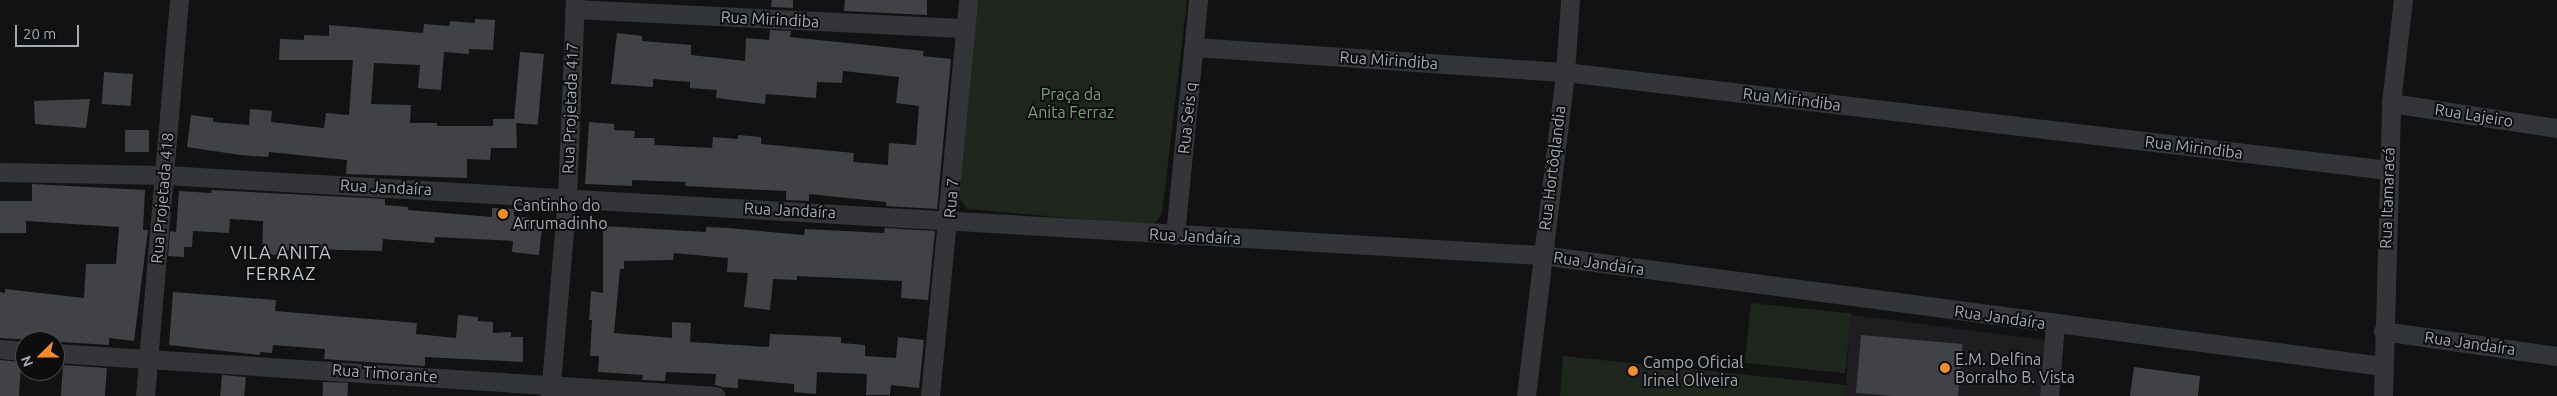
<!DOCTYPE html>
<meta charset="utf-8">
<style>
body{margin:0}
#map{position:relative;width:2557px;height:396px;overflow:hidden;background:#121213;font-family:Ubuntu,sans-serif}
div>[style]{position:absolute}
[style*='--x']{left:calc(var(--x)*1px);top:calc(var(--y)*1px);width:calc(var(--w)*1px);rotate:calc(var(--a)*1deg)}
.built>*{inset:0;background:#1e1e20}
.green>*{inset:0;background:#1e261e;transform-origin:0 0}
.building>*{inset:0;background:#414246;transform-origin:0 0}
.street>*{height:19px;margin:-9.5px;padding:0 9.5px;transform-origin:9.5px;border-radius:9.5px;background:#333538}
.dots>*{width:14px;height:14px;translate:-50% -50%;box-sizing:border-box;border:2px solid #0d0d0e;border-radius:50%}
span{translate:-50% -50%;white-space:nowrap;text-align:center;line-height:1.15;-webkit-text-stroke:4px #0d0d0e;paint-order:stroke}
.street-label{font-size:16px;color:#a3abb4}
.park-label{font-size:16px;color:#7ea079}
.poi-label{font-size:16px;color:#a3abb4}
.left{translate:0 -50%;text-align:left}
.neighbourhood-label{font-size:18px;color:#c4c9d0;letter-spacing:1px}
.north{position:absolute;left:15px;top:331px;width:50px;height:50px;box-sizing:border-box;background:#0d0d0e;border:1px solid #494c50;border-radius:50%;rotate:248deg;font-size:14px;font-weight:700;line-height:20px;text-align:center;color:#a3abb4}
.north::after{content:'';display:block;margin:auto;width:18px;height:22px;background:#f48c2a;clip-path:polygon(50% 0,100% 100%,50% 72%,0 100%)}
.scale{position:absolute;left:15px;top:25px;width:64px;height:22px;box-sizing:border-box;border:2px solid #a3abb4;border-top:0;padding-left:6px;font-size:15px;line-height:18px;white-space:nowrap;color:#a3abb4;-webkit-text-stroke:4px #0d0d0e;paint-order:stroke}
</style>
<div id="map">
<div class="built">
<div style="clip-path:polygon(1851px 315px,2045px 340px,2040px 396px,1845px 396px)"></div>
</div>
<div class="green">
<div style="clip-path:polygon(977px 0,1187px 0,1162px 214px,1156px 222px,1147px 225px,967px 209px,959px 198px)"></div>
<div style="left:1751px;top:303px;width:101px;height:60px;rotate:6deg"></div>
<div style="clip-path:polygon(1563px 356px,1846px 385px,1845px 396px,1560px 396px)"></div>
</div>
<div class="building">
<div style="clip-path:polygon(772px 0,793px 0,793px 8px,771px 7px)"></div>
<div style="clip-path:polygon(845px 0,927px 0,927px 15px,844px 11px)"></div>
<div style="clip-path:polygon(475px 19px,495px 20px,493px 50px,469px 49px,469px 54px,444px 52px,441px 90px,418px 88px,420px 65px,374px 63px,371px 104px,411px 105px,410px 123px,437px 123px,437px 126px,493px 126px,493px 119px,516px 119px,517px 148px,491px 148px,490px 160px,467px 159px,467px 178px,346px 174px,347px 160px,269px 152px,268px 157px,240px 155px,187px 147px,191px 115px,213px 118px,213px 122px,249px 125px,250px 109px,272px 111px,271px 122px,324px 128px,326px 113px,349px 115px,353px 60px,279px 60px,280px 39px,304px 40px,304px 35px,329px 36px,329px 25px,423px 33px,424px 24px,449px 26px,450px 21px,475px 23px)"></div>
<div style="clip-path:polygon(770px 30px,791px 31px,790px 37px,924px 51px,923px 56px,951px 59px,937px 209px,886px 206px,886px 202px,809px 194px,809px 201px,786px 200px,786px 191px,685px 186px,686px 182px,632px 180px,632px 186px,585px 184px,589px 122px,614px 124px,614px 130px,635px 131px,634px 138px,654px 138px,655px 145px,712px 148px,713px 137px,738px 139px,738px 135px,761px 137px,761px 144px,854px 153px,853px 162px,888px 165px,889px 143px,916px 145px,919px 106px,896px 103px,899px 77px,843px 71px,842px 83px,817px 82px,816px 98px,766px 94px,765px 104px,716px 98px,717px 90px,690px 88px,690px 82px,653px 79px,653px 87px,611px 84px,617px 33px,642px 36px,642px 41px,691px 45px,691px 55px,745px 61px,746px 38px,769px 40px)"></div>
<div style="left:520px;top:52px;width:24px;height:71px;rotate:5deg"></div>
<div style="left:104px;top:72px;width:29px;height:32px;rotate:4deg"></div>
<div style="clip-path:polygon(90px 99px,86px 128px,35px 124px,34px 101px)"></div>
<div style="left:125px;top:130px;width:24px;height:22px"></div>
<div style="clip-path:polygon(32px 184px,145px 190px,143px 230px,148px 230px,134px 341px,109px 338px,109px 345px,0 338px,0 292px,5px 293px,5px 289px,84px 298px,86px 264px,116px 264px,119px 227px,26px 221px,26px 233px,0 233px,0 201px,32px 201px)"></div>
<div style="clip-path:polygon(212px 190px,385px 199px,385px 205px,408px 207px,408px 210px,492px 217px,492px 208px,514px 209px,514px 216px,531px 218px,531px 225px,542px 227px,539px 255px,512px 252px,513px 241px,435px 237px,434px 243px,383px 239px,382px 251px,307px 249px,280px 251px,280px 255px,262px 254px,263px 221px,230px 219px,229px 233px,193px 231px,192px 247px,184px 247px,184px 257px,168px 256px,170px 231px,176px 232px,179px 191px,211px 193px)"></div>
<div style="clip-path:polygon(603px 226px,706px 232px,706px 227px,727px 228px,804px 235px,805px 229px,884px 233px,885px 228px,935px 231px,928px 300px,901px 298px,902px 281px,797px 276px,797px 280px,773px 279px,770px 310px,744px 307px,748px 273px,727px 272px,728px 258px,674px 253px,673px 260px,624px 261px,624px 269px,620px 269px,614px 333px,672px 338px,672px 322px,691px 323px,690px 342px,769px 347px,770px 334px,841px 337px,841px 343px,865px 345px,865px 356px,896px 358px,898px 337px,924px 340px,919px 388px,891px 385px,890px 395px,866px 395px,867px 374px,817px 372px,816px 394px,794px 392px,794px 384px,738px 379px,738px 388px,722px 387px,715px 385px,716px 374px,666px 372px,665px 381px,642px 380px,643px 375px,598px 372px,599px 356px,590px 356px,592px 320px,589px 320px,591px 291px,603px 293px)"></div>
<div style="clip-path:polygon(173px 292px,276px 300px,275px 311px,417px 323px,416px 334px,456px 338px,458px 315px,478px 317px,478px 321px,493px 322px,493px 333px,511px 332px,511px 337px,523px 337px,523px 362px,425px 357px,425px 366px,324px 359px,325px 349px,273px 345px,272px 353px,260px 352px,260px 355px,169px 345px)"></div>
<div style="left:1861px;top:335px;width:102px;height:58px;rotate:5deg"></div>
<div style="clip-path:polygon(0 360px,21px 362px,19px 396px,0 396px)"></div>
<div style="left:63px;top:365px;width:44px;height:31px;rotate:4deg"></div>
<div style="clip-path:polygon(2134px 367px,2200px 376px,2198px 396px,2130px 396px)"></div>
<div style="left:222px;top:375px;width:24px;height:21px;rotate:5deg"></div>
<div style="left:323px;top:382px;width:25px;height:14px;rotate:2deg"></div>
</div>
<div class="street">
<div style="--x:574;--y:9;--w:392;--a:2.8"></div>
<div style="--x:1195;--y:47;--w:371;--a:3.9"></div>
<div style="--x:1565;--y:72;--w:829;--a:6.79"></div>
<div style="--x:2391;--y:103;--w:168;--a:8.6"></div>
<div style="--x:0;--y:172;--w:165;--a:1"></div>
<div style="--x:165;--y:175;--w:1378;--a:3.33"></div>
<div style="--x:1541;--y:255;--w:849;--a:7.51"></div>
<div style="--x:1175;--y:235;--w:236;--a:-84.4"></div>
<div style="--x:2383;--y:331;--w:176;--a:8.2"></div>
<div style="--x:0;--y:349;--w:25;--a:5"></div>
<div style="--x:55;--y:353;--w:662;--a:3.72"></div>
<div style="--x:550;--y:395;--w:198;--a:-85.1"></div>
<div style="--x:567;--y:198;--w:198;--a:-87.7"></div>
<div style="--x:145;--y:396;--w:397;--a:-85.1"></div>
<div style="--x:930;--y:396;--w:398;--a:-84.5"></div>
<div style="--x:1526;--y:396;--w:326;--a:-83.1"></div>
<div style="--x:1565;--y:72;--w:72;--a:-86"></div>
<div style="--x:2049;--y:396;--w:71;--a:-85.2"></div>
<div style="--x:2383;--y:396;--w:293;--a:-88.4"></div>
<div style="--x:2391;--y:103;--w:104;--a:-83.4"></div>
</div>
<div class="dots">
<div style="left:503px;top:214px;background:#f48c2a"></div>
<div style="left:1945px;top:368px;background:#f48c2a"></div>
<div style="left:1633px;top:371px;background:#f48c2a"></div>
</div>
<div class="street-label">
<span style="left:770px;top:19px;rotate:3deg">Rua Mirindiba</span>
<span style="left:1389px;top:60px;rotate:4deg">Rua Mirindiba</span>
<span style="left:1792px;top:99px;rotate:7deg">Rua Mirindiba</span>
<span style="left:570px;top:108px;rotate:-88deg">Rua Projetada 417</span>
<span style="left:2474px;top:115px;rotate:9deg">Rua Lajeiro</span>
<span style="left:1187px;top:118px;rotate:-84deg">Rua Seis q</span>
<span style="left:2194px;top:147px;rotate:7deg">Rua Mirindiba</span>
<span style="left:1552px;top:168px;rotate:-83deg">Rua Hortôqlandia</span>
<span style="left:386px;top:187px;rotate:3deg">Rua Jandaíra</span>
<span style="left:162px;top:198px;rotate:-85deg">Rua Projetada 418</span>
<span style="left:951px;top:198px;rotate:-85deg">Rua 7</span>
<span style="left:2387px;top:198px;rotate:-88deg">Rua Itamaracá</span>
<span style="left:790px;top:210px;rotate:3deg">Rua Jandaíra</span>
<span style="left:1195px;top:236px;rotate:3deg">Rua Jandaíra</span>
<span style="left:1599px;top:263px;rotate:8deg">Rua Jandaíra</span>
<span style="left:2000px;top:317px;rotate:8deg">Rua Jandaíra</span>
<span style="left:2470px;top:343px;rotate:8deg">Rua Jandaíra</span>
<span style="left:385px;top:373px;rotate:4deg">Rua Timorante</span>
</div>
<div class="park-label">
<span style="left:1071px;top:103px">Praça da<br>Anita Ferraz</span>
</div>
<div class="poi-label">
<span class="left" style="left:513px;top:214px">Cantinho do<br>Arrumadinho</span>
<span class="left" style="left:1955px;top:368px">E.M. Delfina<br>Borralho B. Vista</span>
<span class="left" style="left:1643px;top:371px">Campo Oficial<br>Irinel Oliveira</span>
</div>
<div class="neighbourhood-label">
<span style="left:281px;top:263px">VILA ANITA<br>FERRAZ</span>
</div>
<div class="north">N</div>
<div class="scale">20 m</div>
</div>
